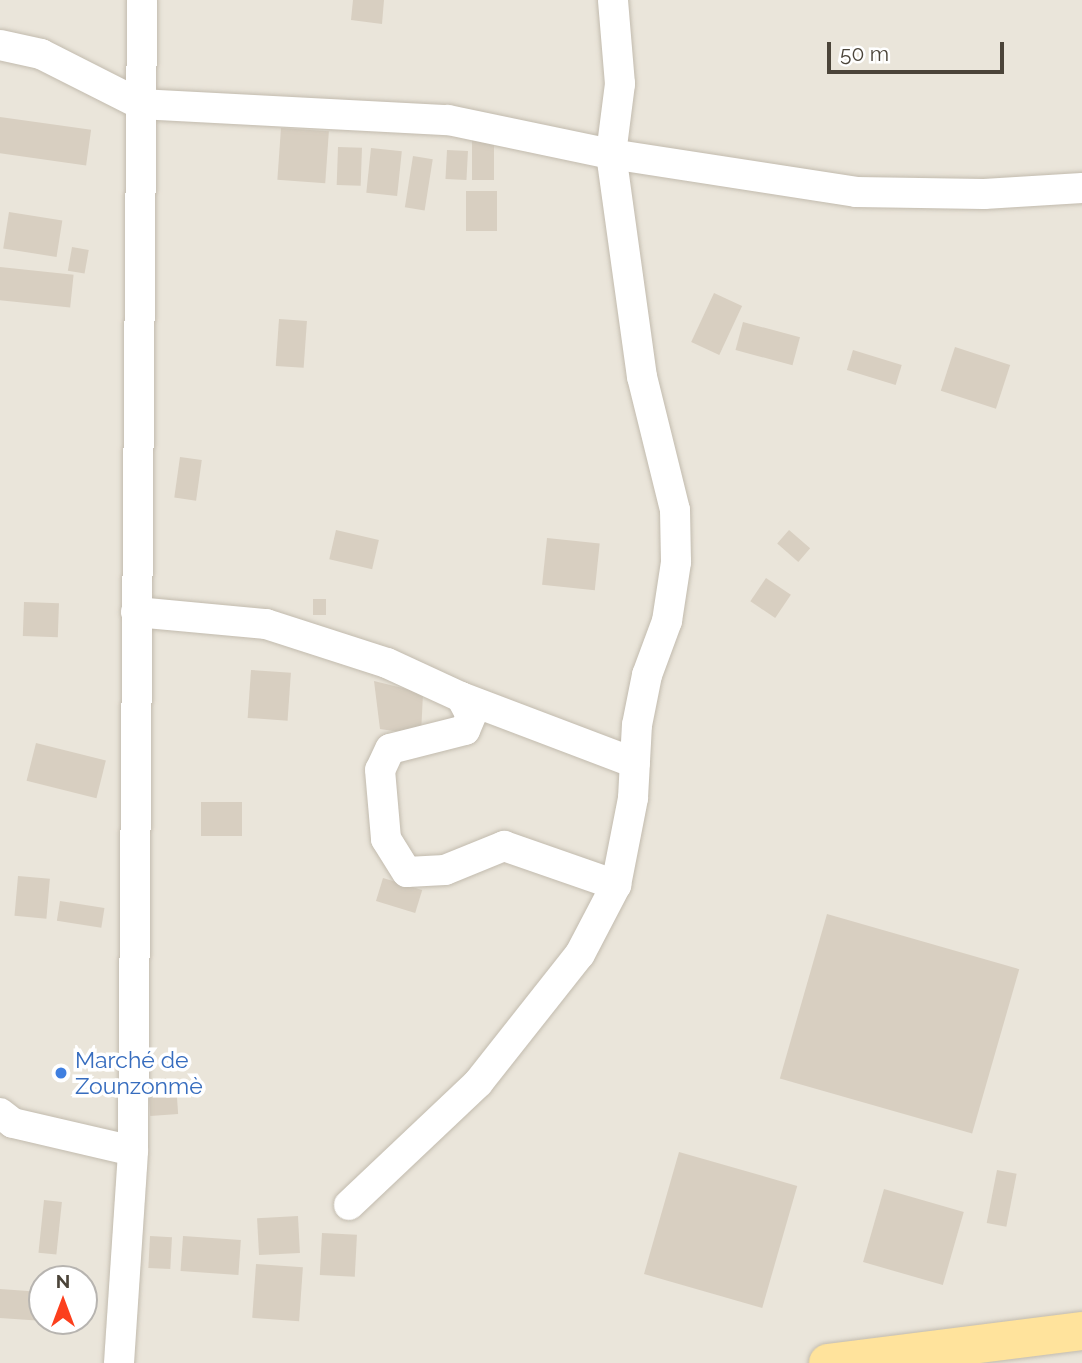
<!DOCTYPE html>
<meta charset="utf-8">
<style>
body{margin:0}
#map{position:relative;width:1082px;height:1363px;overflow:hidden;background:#f6f3ec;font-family:Raleway,sans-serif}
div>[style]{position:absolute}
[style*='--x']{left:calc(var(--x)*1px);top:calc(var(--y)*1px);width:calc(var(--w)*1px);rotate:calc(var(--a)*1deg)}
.residential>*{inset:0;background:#eae5da}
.building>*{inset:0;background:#d8cfc1;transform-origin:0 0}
.roads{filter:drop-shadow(0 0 2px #c2bbae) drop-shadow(0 0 2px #c2bbae)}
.minor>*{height:30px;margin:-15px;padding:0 15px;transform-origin:15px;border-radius:15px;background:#fff}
.major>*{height:38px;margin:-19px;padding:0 19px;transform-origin:19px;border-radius:19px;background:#ffe39c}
.dots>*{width:19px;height:19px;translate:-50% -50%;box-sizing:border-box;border:4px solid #fff;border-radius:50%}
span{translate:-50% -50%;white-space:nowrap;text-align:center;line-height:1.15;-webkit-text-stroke:7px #fff;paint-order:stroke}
.shop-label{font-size:23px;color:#366cbe}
.left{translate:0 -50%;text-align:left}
.north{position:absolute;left:28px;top:1265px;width:70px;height:70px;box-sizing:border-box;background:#fff;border:2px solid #b7b4b0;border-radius:50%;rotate:0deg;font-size:19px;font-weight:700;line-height:28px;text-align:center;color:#4b4439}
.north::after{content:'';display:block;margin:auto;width:24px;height:32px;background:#fc3f1d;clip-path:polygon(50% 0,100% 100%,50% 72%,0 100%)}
.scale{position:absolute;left:827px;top:42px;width:177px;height:32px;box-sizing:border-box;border:4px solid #4b4439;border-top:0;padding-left:9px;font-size:21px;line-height:24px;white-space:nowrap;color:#4b4439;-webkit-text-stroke:5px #fff;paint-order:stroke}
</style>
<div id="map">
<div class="residential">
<div style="clip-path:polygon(evenodd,0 0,1082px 0,1082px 1363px,0 1363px,0 0,42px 1279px,84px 1279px,84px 1321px,42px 1321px,42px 1279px)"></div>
</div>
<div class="building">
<div style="clip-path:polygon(353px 0,384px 0,382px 24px,351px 20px)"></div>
<div style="left:0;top:117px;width:92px;height:36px;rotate:8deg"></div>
<div style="left:281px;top:128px;width:48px;height:52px;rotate:4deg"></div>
<div style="left:472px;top:136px;width:22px;height:44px"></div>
<div style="left:338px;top:147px;width:24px;height:38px;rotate:2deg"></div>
<div style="left:371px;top:148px;width:31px;height:45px;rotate:6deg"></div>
<div style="left:447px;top:150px;width:21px;height:29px;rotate:3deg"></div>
<div style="left:413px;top:156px;width:20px;height:52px;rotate:9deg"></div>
<div style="left:466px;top:191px;width:31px;height:40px"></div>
<div style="left:9px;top:212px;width:54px;height:37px;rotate:9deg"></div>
<div style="left:72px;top:247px;width:17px;height:24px;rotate:10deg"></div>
<div style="left:0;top:267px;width:74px;height:33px;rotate:6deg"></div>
<div style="left:714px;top:293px;width:31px;height:54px;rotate:25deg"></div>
<div style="left:279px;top:319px;width:28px;height:47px;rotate:4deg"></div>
<div style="left:743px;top:322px;width:59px;height:29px;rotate:15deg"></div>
<div style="left:955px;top:347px;width:58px;height:46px;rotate:18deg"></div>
<div style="left:853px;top:350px;width:51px;height:21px;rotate:17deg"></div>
<div style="left:180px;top:457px;width:22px;height:41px;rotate:8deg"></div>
<div style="left:336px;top:530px;width:44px;height:30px;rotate:13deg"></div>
<div style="left:789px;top:530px;width:28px;height:18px;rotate:41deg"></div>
<div style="left:547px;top:538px;width:53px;height:47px;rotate:6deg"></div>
<div style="left:766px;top:578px;width:30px;height:28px;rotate:34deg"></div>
<div style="left:313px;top:599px;width:13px;height:16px"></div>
<div style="left:24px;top:602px;width:35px;height:34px;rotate:2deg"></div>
<div style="left:251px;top:670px;width:40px;height:48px;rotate:4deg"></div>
<div style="clip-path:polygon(374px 681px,423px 693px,421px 735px,380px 729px)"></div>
<div style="left:36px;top:743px;width:72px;height:39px;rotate:14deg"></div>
<div style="left:201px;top:802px;width:41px;height:34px"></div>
<div style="left:18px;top:876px;width:32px;height:40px;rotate:5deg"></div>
<div style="left:383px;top:878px;width:41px;height:24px;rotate:17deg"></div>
<div style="left:60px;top:901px;width:45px;height:20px;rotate:9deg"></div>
<div style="left:827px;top:914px;width:200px;height:171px;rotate:16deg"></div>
<div style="left:176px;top:1083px;width:31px;height:28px;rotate:86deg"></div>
<div style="left:679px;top:1152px;width:123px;height:127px;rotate:16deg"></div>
<div style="left:997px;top:1170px;width:20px;height:54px;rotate:11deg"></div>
<div style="left:884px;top:1189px;width:83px;height:76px;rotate:16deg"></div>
<div style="left:44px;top:1200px;width:18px;height:53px;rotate:6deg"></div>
<div style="left:298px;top:1216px;width:37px;height:41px;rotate:87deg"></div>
<div style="left:322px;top:1233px;width:35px;height:42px;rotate:3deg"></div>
<div style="left:150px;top:1236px;width:22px;height:32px;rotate:3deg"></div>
<div style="left:183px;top:1236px;width:58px;height:35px;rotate:4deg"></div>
<div style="left:256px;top:1264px;width:47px;height:54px;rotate:4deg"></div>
<div style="left:0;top:1289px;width:42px;height:29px;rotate:4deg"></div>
</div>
<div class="roads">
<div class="minor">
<div style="--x:0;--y:45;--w:42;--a:12.4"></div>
<div style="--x:41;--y:54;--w:111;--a:26.8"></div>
<div style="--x:140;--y:104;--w:308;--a:3"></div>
<div style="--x:448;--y:120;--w:167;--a:11.8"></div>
<div style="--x:611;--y:154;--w:248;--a:8.8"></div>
<div style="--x:856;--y:192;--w:128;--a:0.9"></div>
<div style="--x:984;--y:194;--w:98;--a:-3.5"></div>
<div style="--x:136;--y:612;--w:131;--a:5.3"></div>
<div style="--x:266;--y:624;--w:127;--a:17.9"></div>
<div style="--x:387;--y:663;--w:81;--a:24.7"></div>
<div style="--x:461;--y:697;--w:186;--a:20.8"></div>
<div style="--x:461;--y:697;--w:21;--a:62"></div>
<div style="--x:471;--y:716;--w:15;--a:113"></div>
<div style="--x:465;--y:730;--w:77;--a:165.8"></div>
<div style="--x:390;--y:749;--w:23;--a:115"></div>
<div style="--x:380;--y:770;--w:69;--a:85"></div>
<div style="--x:386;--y:839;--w:39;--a:58"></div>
<div style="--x:407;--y:872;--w:38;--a:-3"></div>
<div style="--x:445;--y:870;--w:64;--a:-22.1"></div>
<div style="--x:504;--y:846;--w:119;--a:19.2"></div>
<div style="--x:0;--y:1113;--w:16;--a:38"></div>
<div style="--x:13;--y:1123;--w:123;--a:13.1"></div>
<div style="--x:349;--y:1205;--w:178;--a:-43.4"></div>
<div style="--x:478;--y:1083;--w:164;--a:-51.7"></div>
<div style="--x:580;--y:954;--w:78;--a:-62.4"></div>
<div style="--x:616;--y:885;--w:89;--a:-78.9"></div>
<div style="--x:633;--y:798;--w:73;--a:-86.9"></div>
<div style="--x:637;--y:725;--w:51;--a:-78.7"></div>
<div style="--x:647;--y:675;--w:58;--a:-69.7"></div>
<div style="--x:667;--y:621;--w:60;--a:-81.3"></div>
<div style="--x:676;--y:562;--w:52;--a:-91.1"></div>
<div style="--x:675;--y:510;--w:137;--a:-103.9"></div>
<div style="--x:642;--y:377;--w:225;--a:-97.9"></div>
<div style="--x:611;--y:154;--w:71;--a:-82.7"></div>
<div style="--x:620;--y:84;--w:84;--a:-94.8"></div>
<div style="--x:119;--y:1363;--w:212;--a:-86.2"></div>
<div style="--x:133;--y:1151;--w:1151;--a:-89.55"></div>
</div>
<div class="major">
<div style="--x:828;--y:1363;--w:256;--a:-7.2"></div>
</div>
</div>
<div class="dots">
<div style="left:61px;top:1073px;background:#3f7fe0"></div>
</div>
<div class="shop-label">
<span class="left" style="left:75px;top:1073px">Marché de<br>Zounzonmè</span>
</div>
<div class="north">N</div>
<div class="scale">50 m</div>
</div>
